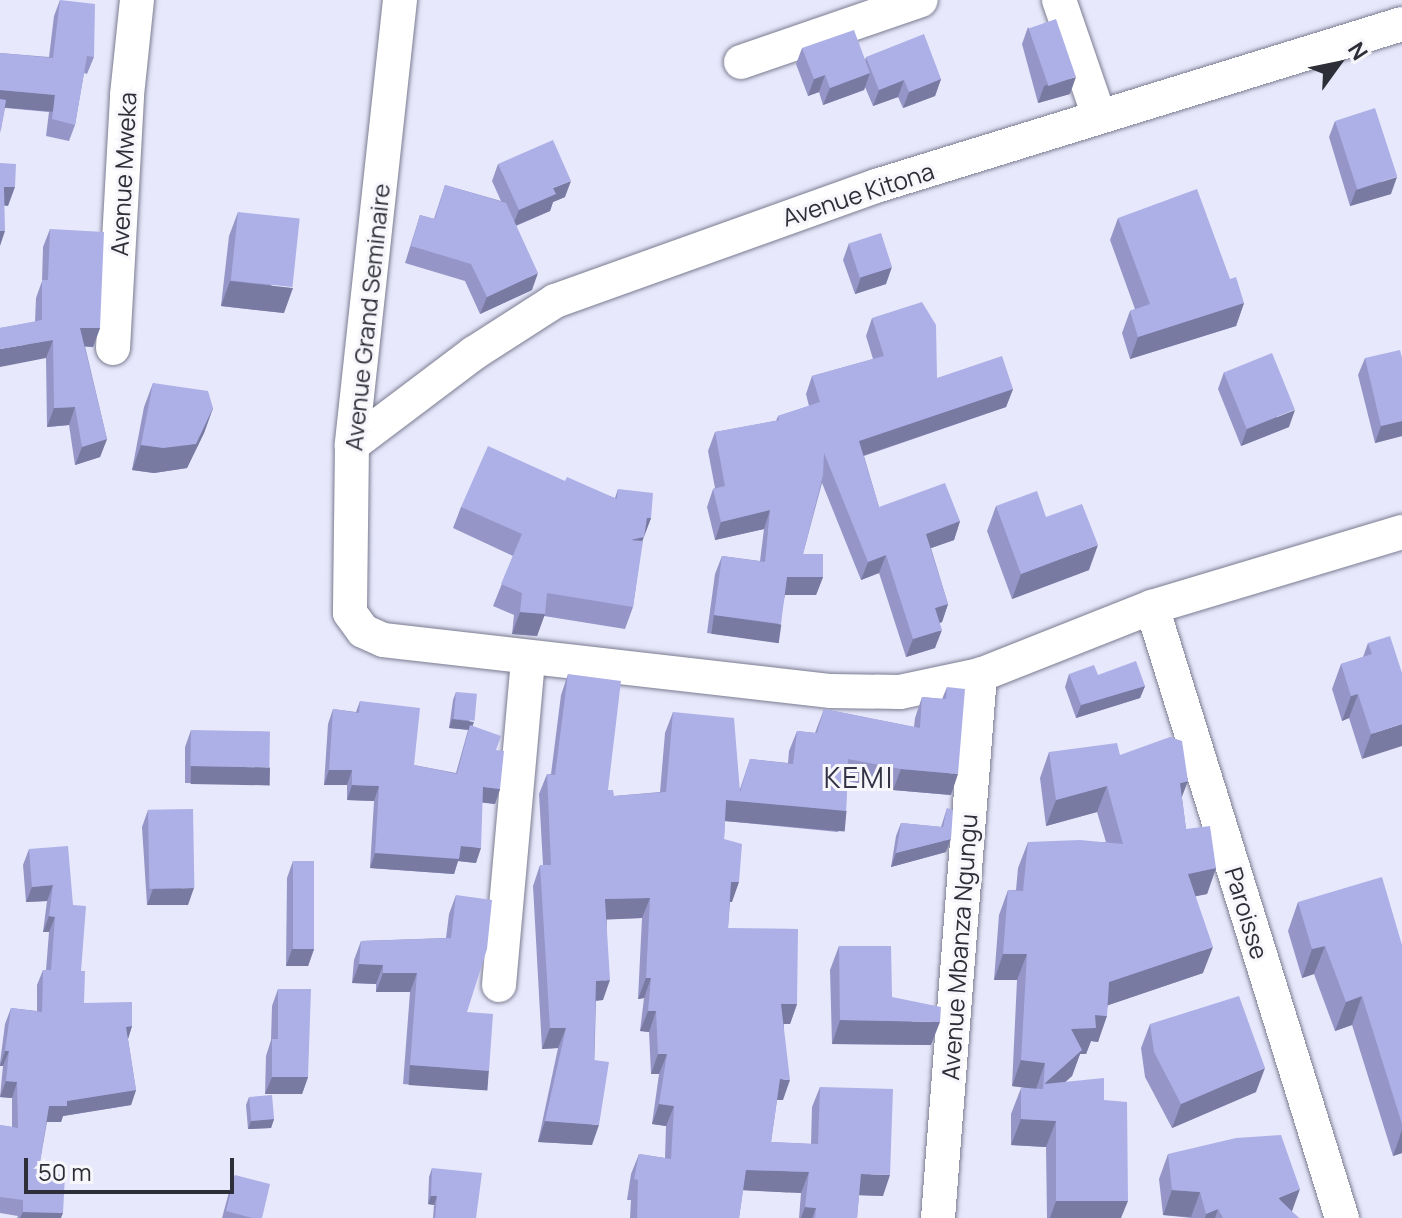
<!DOCTYPE html>
<style>
body{margin:0}
#map{position:relative;width:1402px;height:1218px;overflow:hidden;background:#e7e8fb;font-family:Manrope,sans-serif}
div>[style]{position:absolute}
[style*='--x']{left:calc(var(--x)*1px);top:calc(var(--y)*1px);width:calc(var(--w)*1px);rotate:calc(var(--a)*1deg)}
.roads{filter:drop-shadow(0 0 2px #7b7c91) drop-shadow(0 0 2px #7b7c91)}
.minor>*{height:34px;margin:-17px;padding:0 17px;transform-origin:17px;border-radius:17px;background:#fff}
.wall>*{inset:0;background:#9596c7}
.shaded-wall>*{inset:0;background:#797aa2;transform-origin:0 0}
.building>*{inset:0;background:#adafe7;transform-origin:0 0}
span{translate:-50% -50%;white-space:nowrap;text-align:center;line-height:1.15;-webkit-text-stroke:6px #f6f6fb;paint-order:stroke}
.street-label{font-size:24px;color:#2d2e37}
.quarter-label{font-size:28px;color:#323345;letter-spacing:2px}
.north{position:absolute;left:1298px;top:24px;width:80px;height:80px;-webkit-text-stroke:6px #f6f6fb;paint-order:stroke;rotate:57deg;font-size:22px;font-weight:700;line-height:32px;text-align:center;color:#2d2e37}
.north::after{content:'';display:block;margin:auto;width:28px;height:36px;background:#2d2e37;clip-path:polygon(50% 0,100% 100%,50% 72%,0 100%)}
.scale{position:absolute;left:24px;top:1158px;width:210px;height:36px;box-sizing:border-box;border:4px solid #2d2e37;border-top:0;padding-left:10px;font-size:24px;line-height:28px;white-space:nowrap;color:#2d2e37;-webkit-text-stroke:6px #f6f6fb;paint-order:stroke}
</style>
<div id="map">
<div class="roads">
<div class="minor">
<div style="--x:400;--y:0;--w:448;--a:96.2"></div>
<div style="--x:352;--y:445;--w:168;--a:90.7"></div>
<div style="--x:350;--y:613;--w:22;--a:54"></div>
<div style="--x:363;--y:631;--w:22;--a:24"></div>
<div style="--x:383;--y:640;--w:451;--a:6.5"></div>
<div style="--x:831;--y:691;--w:69;--a:0.8"></div>
<div style="--x:900;--y:692;--w:82;--a:-12"></div>
<div style="--x:980;--y:675;--w:185;--a:-21.6"></div>
<div style="--x:1152;--y:607;--w:261;--a:-16.7"></div>
<div style="--x:1059;--y:0;--w:123;--a:71"></div>
<div style="--x:741;--y:62;--w:190;--a:-19"></div>
<div style="--x:113;--y:348;--w:253;--a:-86.8"></div>
<div style="--x:127;--y:95;--w:96;--a:-84"></div>
<div style="--x:352;--y:445;--w:153;--a:-37"></div>
<div style="--x:474;--y:353;--w:96;--a:-32.7"></div>
<div style="--x:555;--y:301;--w:341;--a:-19.7"></div>
<div style="--x:876;--y:186;--w:550;--a:-17.12"></div>
<div style="--x:1152;--y:607;--w:640;--a:72.73"></div>
<div style="--x:499;--y:985;--w:329;--a:-84.9"></div>
<div style="--x:938;--y:1218;--w:545;--a:-85.58"></div>
</div>
</div>
<div class="wall">
<div style="clip-path:polygon(60px 0,94px 57px,87px 74px,84px 73px,75px 125px,69px 141px,46px 136px,49px 112px,5px 108px,0 133px,0 53px,49px 57px,54px 16px)"></div>
<div style="clip-path:polygon(1028px 27px,1070px 94px,1038px 103px,1022px 44px)"></div>
<div style="clip-path:polygon(802px 48px,865px 60px,866px 57px,941px 79px,935px 96px,903px 108px,898px 97px,873px 106px,865px 87px,864px 90px,823px 105px,819px 92px,808px 96px,796px 64px)"></div>
<div style="clip-path:polygon(1335px 121px,1391px 194px,1350px 206px,1329px 137px)"></div>
<div style="clip-path:polygon(498px 164px,565px 197px,553px 202px,550px 211px,516px 226px,532px 290px,480px 314px,465px 281px,405px 263px,420px 215px,434px 219px,445px 185px,501px 201px,492px 181px)"></div>
<div style="clip-path:polygon(238px 212px,284px 313px,221px 306px,229px 236px)"></div>
<div style="clip-path:polygon(1118px 218px,1244px 303px,1236px 326px,1130px 359px,1122px 333px,1130px 311px,1135px 309px,1110px 240px)"></div>
<div style="clip-path:polygon(50px 229px,100px 328px,93px 347px,85px 346px,107px 439px,100px 457px,75px 465px,69px 425px,47px 427px,46px 358px,0 328px,35px 322px,36px 298px,42px 281px,43px 247px)"></div>
<div style="clip-path:polygon(849px 243px,886px 284px,855px 294px,843px 260px)"></div>
<div style="clip-path:polygon(872px 318px,937px 378px,1013px 389px,1006px 407px,864px 456px,879px 507px,960px 521px,954px 540px,931px 548px,948px 604px,942px 622px,940px 623px,935px 648px,906px 657px,879px 573px,861px 580px,822px 483px,803px 554px,823px 577px,816px 595px,785px 595px,775px 642px,707px 633px,715px 574px,722px 556px,760px 561px,764px 529px,715px 540px,707px 507px,713px 489px,715px 488px,708px 451px,715px 432px,776px 421px,778px 416px,809px 406px,806px 394px,812px 376px,873px 359px,866px 336px)"></div>
<div style="clip-path:polygon(1365px 358px,1402px 358px,1402px 436px,1375px 443px,1358px 375px)"></div>
<div style="clip-path:polygon(1224px 372px,1289px 427px,1241px 446px,1218px 389px)"></div>
<div style="clip-path:polygon(153px 383px,213px 408px,204px 433px,187px 468px,154px 473px,132px 470px,144px 407px)"></div>
<div style="clip-path:polygon(565px 481px,615px 498px,618px 489px,651px 518px,642px 541px,633px 607px,625px 629px,544px 616px,537px 636px,512px 634px,514px 615px,493px 606px,513px 556px,453px 528px,461px 507px)"></div>
<div style="clip-path:polygon(996px 506px,1046px 517px,1089px 570px,1012px 599px,987px 531px)"></div>
<div style="clip-path:polygon(1368px 643px,1402px 673px,1362px 759px,1349px 718px,1342px 721px,1332px 689px,1341px 664px,1363px 657px)"></div>
<div style="clip-path:polygon(568px 674px,608px 790px,614px 796px,660px 792px,665px 733px,673px 712px,740px 789px,750px 759px,788px 763px,789px 751px,797px 731px,815px 733px,824px 709px,914px 727px,915px 718px,922px 697px,942px 699px,947px 687px,951px 795px,893px 790px,847px 781px,846px 811px,838px 832px,725px 821px,724px 839px,732px 902px,730px 902px,728px 928px,797px 1004px,790px 1024px,784px 1024px,783px 1100px,777px 1100px,771px 1142px,811px 1144px,812px 1107px,820px 1087px,883px 1196px,859px 1195px,857px 1218px,799px 1218px,801px 1193px,743px 1190px,739px 1218px,630px 1218px,631px 1200px,627px 1200px,631px 1174px,639px 1154px,665px 1158px,666px 1126px,652px 1124px,659px 1074px,651px 1074px,649px 1032px,640px 1031px,644px 998px,638px 999px,642px 918px,607px 919px,603px 1000px,596px 1001px,592px 1145px,538px 1142px,558px 1048px,542px 1049px,533px 886px,540px 865px,543px 865px,539px 794px,547px 774px,551px 774px,561px 695px)"></div>
<div style="clip-path:polygon(1069px 674px,1098px 675px,1145px 686px,1140px 698px,1076px 718px,1065px 687px)"></div>
<div style="clip-path:polygon(456px 692px,472px 726px,496px 750px,500px 789px,495px 804px,482px 802px,476px 863px,458px 861px,454px 874px,370px 868px,374px 801px,347px 800px,347px 785px,324px 785px,328px 724px,333px 709px,356px 712px,360px 701px,414px 765px,456px 773px,468px 730px,449px 728px,453px 700px)"></div>
<div style="clip-path:polygon(191px 730px,264px 784px,185px 783px,185px 747px)"></div>
<div style="clip-path:polygon(1049px 752px,1120px 755px,1182px 798px,1186px 829px,1216px 868px,1207px 894px,1195px 896px,1203px 973px,1108px 1005px,1098px 1042px,1091px 1041px,1086px 1054px,1080px 1054px,1072px 1076px,1065px 1082px,1104px 1100px,1121px 1218px,1047px 1218px,1046px 1147px,1011px 1145px,1011px 1114px,1021px 1088px,1032px 1089px,1012px 1086px,1017px 980px,994px 980px,999px 915px,1008px 890px,1016px 890px,1018px 868px,1028px 842px,1106px 842px,1097px 812px,1046px 826px,1040px 778px)"></div>
<div style="clip-path:polygon(947px 808px,946px 852px,891px 867px,896px 836px,901px 823px,941px 827px)"></div>
<div style="clip-path:polygon(148px 810px,188px 905px,147px 905px,142px 827px)"></div>
<div style="clip-path:polygon(29px 849px,73px 905px,81px 971px,84px 1003px,132px 1026px,128px 1039px,136px 1090px,131px 1105px,63px 1116px,61px 1122px,47px 1122px,38px 1173px,61px 1218px,17px 1218px,18px 1216px,0 1213px,0 1125px,12px 1127px,12px 1098px,0 1097px,3px 1066px,0 1066px,0 1063px,5px 1024px,11px 1008px,37px 1011px,37px 985px,43px 970px,46px 970px,49px 932px,43px 932px,47px 901px,26px 902px,23px 865px)"></div>
<div style="clip-path:polygon(293px 861px,314px 949px,308px 966px,286px 966px,287px 878px)"></div>
<div style="clip-path:polygon(456px 895px,467px 1012px,489px 1071px,482px 1090px,403px 1084px,410px 992px,376px 992px,376px 984px,352px 983px,354px 960px,361px 941px,446px 938px,449px 914px)"></div>
<div style="clip-path:polygon(1298px 902px,1402px 945px,1402px 1153px,1393px 1156px,1352px 1025px,1335px 1031px,1314px 974px,1302px 978px,1288px 931px)"></div>
<div style="clip-path:polygon(839px 946px,892px 997px,931px 1045px,832px 1044px,830px 970px)"></div>
<div style="clip-path:polygon(278px 989px,308px 1077px,302px 1094px,265px 1094px,266px 1056px,271px 1040px,272px 1006px)"></div>
<div style="clip-path:polygon(1150px 1024px,1256px 1092px,1172px 1128px,1145px 1077px,1141px 1048px)"></div>
<div style="clip-path:polygon(249px 1097px,274px 1119px,271px 1128px,248px 1129px,246px 1105px)"></div>
<div style="clip-path:polygon(1168px 1154px,1292px 1212px,1299px 1218px,1191px 1218px,1163px 1215px,1159px 1179px)"></div>
<div style="clip-path:polygon(432px 1168px,476px 1218px,433px 1218px,434px 1205px,428px 1204px,429px 1177px)"></div>
<div style="clip-path:polygon(235px 1175px,262px 1218px,222px 1218px,229px 1192px)"></div>
</div>
<div class="shaded-wall">
<div style="clip-path:polygon(870px 73px,864px 90px,823px 105px,830px 88px)"></div>
<div style="clip-path:polygon(825px 75px,819px 92px,808px 96px,814px 79px)"></div>
<div style="clip-path:polygon(1076px 77px,1070px 94px,1038px 103px,1044px 86px)"></div>
<div style="clip-path:polygon(941px 79px,935px 96px,903px 108px,909px 92px)"></div>
<div style="clip-path:polygon(904px 80px,898px 97px,873px 106px,879px 90px)"></div>
<div style="left:0;top:90px;width:55px;height:17px;rotate:5deg"></div>
<div style="clip-path:polygon(1397px 177px,1391px 194px,1350px 206px,1356px 190px)"></div>
<div style="clip-path:polygon(571px 181px,565px 197px,553px 202px,550px 211px,512px 227px,519px 210px,553px 188px)"></div>
<div style="clip-path:polygon(4px 187px,15px 187px,8px 206px,0 205px)"></div>
<div style="clip-path:polygon(0 231px,5px 231px,0 246px)"></div>
<div style="clip-path:polygon(892px 267px,886px 284px,855px 294px,861px 277px)"></div>
<div style="clip-path:polygon(538px 273px,532px 290px,480px 314px,487px 297px)"></div>
<div style="clip-path:polygon(230px 281px,293px 288px,284px 313px,221px 306px)"></div>
<div style="clip-path:polygon(1244px 303px,1236px 326px,1130px 359px,1138px 337px)"></div>
<div style="clip-path:polygon(80px 328px,100px 328px,93px 347px,74px 346px)"></div>
<div style="clip-path:polygon(53px 340px,46px 358px,0 367px,0 349px)"></div>
<div style="clip-path:polygon(1013px 389px,1006px 407px,853px 459px,859px 441px)"></div>
<div style="clip-path:polygon(75px 407px,69px 425px,47px 427px,54px 408px)"></div>
<div style="clip-path:polygon(213px 408px,204px 433px,187px 468px,154px 473px,132px 470px,141px 445px)"></div>
<div style="clip-path:polygon(1295px 410px,1289px 427px,1241px 446px,1247px 429px)"></div>
<div style="clip-path:polygon(1402px 421px,1402px 436px,1375px 443px,1381px 426px)"></div>
<div style="clip-path:polygon(107px 439px,100px 457px,75px 465px,82px 447px)"></div>
<div style="clip-path:polygon(770px 510px,764px 529px,715px 540px,721px 522px)"></div>
<div style="clip-path:polygon(647px 518px,651px 518px,636px 558px,631px 540px)"></div>
<div style="clip-path:polygon(960px 521px,954px 540px,920px 552px,926px 534px)"></div>
<div style="clip-path:polygon(1098px 545px,1089px 570px,1012px 599px,1021px 574px)"></div>
<div style="clip-path:polygon(886px 555px,879px 573px,861px 580px,868px 562px)"></div>
<div style="clip-path:polygon(787px 577px,823px 577px,816px 595px,781px 595px)"></div>
<div style="clip-path:polygon(948px 604px,942px 622px,928px 627px,935px 608px)"></div>
<div style="clip-path:polygon(520px 612px,545px 614px,537px 636px,512px 634px)"></div>
<div style="left:714px;top:615px;width:68px;height:19px;rotate:8deg"></div>
<div style="clip-path:polygon(942px 630px,935px 648px,906px 657px,913px 639px)"></div>
<div style="clip-path:polygon(1145px 686px,1140px 698px,1076px 718px,1081px 705px)"></div>
<div style="clip-path:polygon(1358px 694px,1349px 718px,1342px 721px,1351px 696px)"></div>
<div style="clip-path:polygon(452px 719px,474px 722px,471px 730px,449px 728px)"></div>
<div style="clip-path:polygon(1402px 724px,1402px 746px,1362px 759px,1371px 734px)"></div>
<div style="left:191px;top:766px;width:79px;height:18px;rotate:1deg"></div>
<div style="clip-path:polygon(901px 769px,958px 774px,951px 795px,893px 790px)"></div>
<div style="clip-path:polygon(329px 770px,352px 770px,347px 785px,324px 785px)"></div>
<div style="clip-path:polygon(1188px 781px,1178px 807px,1180px 783px)"></div>
<div style="clip-path:polygon(352px 785px,379px 786px,374px 801px,347px 800px)"></div>
<div style="clip-path:polygon(1107px 786px,1097px 812px,1046px 826px,1056px 800px)"></div>
<div style="clip-path:polygon(483px 787px,500px 789px,495px 804px,477px 802px)"></div>
<div style="left:726px;top:800px;width:121px;height:21px;rotate:5deg"></div>
<div style="clip-path:polygon(951px 839px,946px 852px,891px 867px,896px 853px)"></div>
<div style="clip-path:polygon(461px 846px,481px 848px,476px 863px,458px 861px,454px 874px,370px 868px,375px 853px)"></div>
<div style="clip-path:polygon(1216px 868px,1207px 894px,1178px 900px,1188px 874px)"></div>
<div style="clip-path:polygon(731px 882px,739px 882px,732px 902px,723px 902px)"></div>
<div style="clip-path:polygon(53px 885px,47px 901px,26px 902px,32px 887px)"></div>
<div style="clip-path:polygon(194px 888px,188px 905px,147px 905px,153px 889px)"></div>
<div style="clip-path:polygon(650px 898px,642px 918px,598px 920px,605px 899px)"></div>
<div style="clip-path:polygon(49px 916px,55px 917px,49px 932px,43px 932px)"></div>
<div style="clip-path:polygon(1325px 946px,1314px 974px,1302px 978px,1312px 949px)"></div>
<div style="clip-path:polygon(1213px 947px,1203px 973px,1100px 1008px,1109px 982px)"></div>
<div style="clip-path:polygon(292px 949px,314px 949px,308px 966px,286px 966px)"></div>
<div style="clip-path:polygon(1003px 954px,1027px 954px,1017px 980px,994px 980px)"></div>
<div style="clip-path:polygon(359px 964px,383px 965px,376px 984px,352px 983px)"></div>
<div style="clip-path:polygon(383px 973px,417px 973px,410px 992px,376px 992px)"></div>
<div style="clip-path:polygon(646px 978px,651px 978px,644px 998px,638px 999px)"></div>
<div style="clip-path:polygon(610px 980px,603px 1000px,589px 1001px,596px 981px)"></div>
<div style="clip-path:polygon(1362px 996px,1352px 1025px,1335px 1031px,1346px 1002px)"></div>
<div style="clip-path:polygon(781px 1004px,797px 1004px,790px 1024px,774px 1024px)"></div>
<div style="clip-path:polygon(648px 1011px,656px 1011px,649px 1032px,640px 1031px)"></div>
<div style="clip-path:polygon(1095px 1015px,1107px 1016px,1098px 1042px,1091px 1041px,1086px 1054px,1080px 1054px,1072px 1076px,1035px 1109px,1043px 1089px,1071px 1029px)"></div>
<div style="clip-path:polygon(840px 1020px,940px 1022px,931px 1045px,832px 1044px)"></div>
<div style="clip-path:polygon(132px 1026px,127px 1042px,126px 1027px)"></div>
<div style="clip-path:polygon(550px 1028px,566px 1028px,558px 1048px,542px 1049px)"></div>
<div style="clip-path:polygon(5px 1051px,9px 1051px,3px 1066px,0 1066px)"></div>
<div style="clip-path:polygon(658px 1054px,667px 1054px,659px 1074px,651px 1074px)"></div>
<div style="clip-path:polygon(1021px 1060px,1045px 1063px,1036px 1089px,1012px 1086px)"></div>
<div style="left:410px;top:1065px;width:79px;height:20px;rotate:4deg"></div>
<div style="clip-path:polygon(1265px 1068px,1256px 1092px,1172px 1128px,1181px 1104px)"></div>
<div style="clip-path:polygon(272px 1077px,308px 1077px,302px 1094px,265px 1094px)"></div>
<div style="clip-path:polygon(780px 1079px,790px 1080px,783px 1100px,772px 1100px)"></div>
<div style="clip-path:polygon(6px 1081px,17px 1082px,12px 1098px,0 1097px)"></div>
<div style="clip-path:polygon(136px 1090px,131px 1105px,63px 1116px,61px 1122px,44px 1122px,49px 1106px,67px 1101px)"></div>
<div style="clip-path:polygon(659px 1104px,674px 1106px,666px 1126px,652px 1124px)"></div>
<div style="clip-path:polygon(274px 1119px,271px 1128px,248px 1129px,251px 1121px)"></div>
<div style="clip-path:polygon(1021px 1119px,1056px 1121px,1046px 1147px,1011px 1145px)"></div>
<div style="clip-path:polygon(545px 1121px,599px 1125px,592px 1145px,538px 1142px)"></div>
<div style="clip-path:polygon(1402px 1130px,1402px 1153px,1393px 1156px)"></div>
<div style="clip-path:polygon(746px 1170px,809px 1172px,801px 1193px,738px 1190px)"></div>
<div style="clip-path:polygon(861px 1174px,890px 1175px,883px 1196px,853px 1195px)"></div>
<div style="clip-path:polygon(1300px 1189px,1291px 1214px,1278px 1198px)"></div>
<div style="clip-path:polygon(1172px 1190px,1200px 1192px,1191px 1217px,1163px 1215px)"></div>
<div style="clip-path:polygon(431px 1196px,437px 1196px,434px 1205px,428px 1204px)"></div>
<div style="clip-path:polygon(1056px 1201px,1128px 1201px,1121px 1218px,1050px 1218px)"></div>
<div style="clip-path:polygon(805px 1207px,816px 1208px,812px 1218px,801px 1218px)"></div>
<div style="clip-path:polygon(1218px 1209px,1215px 1218px,1205px 1218px,1206px 1214px)"></div>
<div style="clip-path:polygon(23px 1212px,63px 1213px,61px 1218px,20px 1218px)"></div>
</div>
<div class="building">
<div style="clip-path:polygon(60px 0,95px 4px,94px 57px,87px 56px,75px 125px,52px 119px,55px 95px,0 90px,0 53px,53px 58px)"></div>
<div style="left:1056px;top:19px;width:61px;height:29px;rotate:71deg"></div>
<div style="clip-path:polygon(854px 30px,870px 73px,830px 88px,825px 75px,814px 79px,802px 48px)"></div>
<div style="clip-path:polygon(924px 34px,941px 79px,909px 92px,904px 80px,879px 90px,866px 57px)"></div>
<div style="clip-path:polygon(0 99px,6px 100px,1px 130px,0 130px)"></div>
<div style="left:1375px;top:108px;width:72px;height:42px;rotate:72deg"></div>
<div style="clip-path:polygon(553px 140px,571px 181px,553px 188px,556px 194px,519px 210px,498px 164px)"></div>
<div style="clip-path:polygon(0 163px,16px 164px,15px 187px,4px 187px,5px 231px,0 231px)"></div>
<div style="clip-path:polygon(445px 185px,506px 203px,538px 273px,487px 297px,471px 264px,411px 246px,420px 215px,435px 219px)"></div>
<div style="clip-path:polygon(1197px 189px,1230px 279px,1236px 277px,1244px 303px,1138px 337px,1130px 311px,1150px 304px,1118px 218px)"></div>
<div style="left:238px;top:212px;width:62px;height:69px;rotate:6deg"></div>
<div style="clip-path:polygon(50px 229px,104px 232px,100px 328px,80px 328px,107px 439px,82px 447px,75px 407px,54px 408px,53px 340px,0 349px,0 325px,0 328px,42px 320px,42px 280px,48px 280px)"></div>
<div style="left:881px;top:233px;width:36px;height:34px;rotate:72deg"></div>
<div style="clip-path:polygon(922px 302px,936px 325px,937px 378px,1002px 356px,1013px 389px,859px 441px,879px 507px,945px 483px,960px 521px,926px 534px,948px 604px,935px 608px,942px 630px,913px 639px,886px 555px,868px 562px,824px 453px,823px 475px,803px 554px,823px 554px,823px 577px,787px 577px,781px 624px,714px 615px,722px 556px,765px 562px,770px 510px,721px 522px,713px 489px,725px 486px,715px 432px,779px 420px,778px 416px,820px 402px,812px 376px,884px 356px,872px 318px)"></div>
<div style="clip-path:polygon(1400px 350px,1402px 358px,1402px 421px,1381px 426px,1365px 358px)"></div>
<div style="left:1272px;top:353px;width:61px;height:52px;rotate:68deg"></div>
<div style="clip-path:polygon(153px 383px,208px 391px,213px 408px,196px 444px,163px 448px,141px 445px)"></div>
<div style="clip-path:polygon(488px 446px,565px 481px,567px 477px,617px 499px,618px 489px,653px 493px,651px 518px,647px 518px,644px 537px,631px 540px,643px 541px,633px 607px,547px 593px,545px 614px,520px 612px,522px 593px,501px 584px,522px 534px,461px 507px)"></div>
<div style="clip-path:polygon(1037px 491px,1046px 517px,1082px 504px,1098px 545px,1021px 574px,996px 506px)"></div>
<div style="clip-path:polygon(1390px 636px,1402px 673px,1402px 724px,1371px 734px,1358px 694px,1351px 696px,1341px 664px,1372px 654px,1368px 643px)"></div>
<div style="clip-path:polygon(1136px 661px,1145px 686px,1081px 705px,1069px 674px,1094px 665px,1098px 675px)"></div>
<div style="clip-path:polygon(568px 674px,621px 681px,608px 790px,613px 790px,614px 796px,666px 792px,673px 712px,734px 718px,740px 792px,750px 759px,793px 764px,797px 731px,817px 733px,824px 709px,920px 728px,922px 697px,946px 699px,947px 687px,965px 689px,958px 774px,901px 769px,848px 759px,846px 811px,726px 800px,724px 839px,742px 844px,739px 882px,731px 882px,728px 928px,798px 929px,797px 1004px,781px 1004px,790px 1080px,780px 1079px,771px 1142px,818px 1144px,820px 1087px,893px 1089px,890px 1175px,861px 1174px,857px 1218px,815px 1218px,816px 1208px,805px 1207px,809px 1172px,746px 1170px,739px 1218px,637px 1218px,638px 1180px,634px 1179px,639px 1154px,671px 1159px,674px 1106px,659px 1104px,667px 1054px,658px 1054px,656px 1011px,648px 1011px,651px 978px,646px 978px,650px 898px,605px 899px,610px 980px,596px 981px,594px 1060px,609px 1062px,599px 1125px,545px 1121px,566px 1028px,550px 1028px,540px 865px,551px 865px,547px 774px,555px 775px)"></div>
<div style="left:456px;top:692px;width:21px;height:27px;rotate:5deg"></div>
<div style="clip-path:polygon(360px 701px,420px 708px,414px 765px,457px 774px,470px 725px,501px 736px,496px 750px,504px 751px,500px 789px,483px 787px,481px 848px,461px 846px,459px 859px,375px 853px,379px 786px,352px 785px,352px 770px,329px 770px,333px 709px,359px 713px)"></div>
<div style="left:191px;top:730px;width:79px;height:36px;rotate:1deg"></div>
<div style="clip-path:polygon(1170px 737px,1182px 741px,1188px 781px,1180px 783px,1186px 829px,1210px 826px,1216px 868px,1188px 874px,1213px 947px,1109px 982px,1107px 1016px,1095px 1015px,1096px 1028px,1071px 1029px,1082px 1050px,1044px 1084px,1104px 1078px,1104px 1100px,1127px 1102px,1128px 1201px,1056px 1201px,1056px 1121px,1021px 1119px,1021px 1088px,1043px 1089px,1045px 1063px,1021px 1060px,1027px 954px,1003px 954px,1008px 890px,1023px 891px,1028px 842px,1080px 840px,1123px 844px,1107px 786px,1056px 800px,1049px 752px,1117px 743px,1120px 755px)"></div>
<div style="clip-path:polygon(947px 808px,953px 810px,951px 839px,896px 853px,901px 823px,943px 827px)"></div>
<div style="left:193px;top:809px;width:79px;height:45px;rotate:89deg"></div>
<div style="clip-path:polygon(68px 846px,73px 905px,86px 906px,81px 971px,85px 971px,84px 1003px,132px 1002px,132px 1026px,126px 1027px,136px 1090px,67px 1101px,67px 1106px,49px 1106px,38px 1173px,65px 1175px,63px 1213px,23px 1212px,23px 1200px,0 1197px,0 1125px,18px 1128px,17px 1082px,6px 1081px,9px 1051px,5px 1051px,11px 1008px,42px 1012px,43px 970px,51px 970px,55px 917px,49px 916px,53px 885px,32px 887px,29px 849px)"></div>
<div style="left:293px;top:861px;width:21px;height:88px"></div>
<div style="clip-path:polygon(1382px 877px,1402px 945px,1402px 1124px,1362px 996px,1346px 1002px,1325px 946px,1312px 949px,1298px 902px)"></div>
<div style="clip-path:polygon(456px 895px,492px 900px,487px 949px,467px 1012px,493px 1014px,489px 1071px,410px 1065px,417px 973px,383px 973px,383px 965px,359px 964px,361px 941px,451px 938px)"></div>
<div style="clip-path:polygon(839px 946px,891px 946px,892px 997px,941px 1007px,940px 1022px,840px 1020px)"></div>
<div style="clip-path:polygon(278px 989px,311px 989px,308px 1077px,272px 1077px,272px 1039px,278px 1039px)"></div>
<div style="clip-path:polygon(1239px 996px,1265px 1068px,1181px 1104px,1154px 1052px,1150px 1024px)"></div>
<div style="left:272px;top:1095px;width:24px;height:23px;rotate:85deg"></div>
<div style="clip-path:polygon(1281px 1135px,1300px 1189px,1278px 1198px,1299px 1218px,1223px 1218px,1218px 1209px,1206px 1214px,1200px 1192px,1172px 1190px,1168px 1154px,1236px 1138px)"></div>
<div style="clip-path:polygon(432px 1168px,482px 1173px,476px 1218px,435px 1218px,437px 1196px,431px 1196px)"></div>
<div style="clip-path:polygon(235px 1175px,270px 1184px,262px 1218px,252px 1218px,226px 1211px)"></div>
</div>
<div class="street-label">
<span style="left:123px;top:174px;rotate:-87deg">Avenue Mweka</span>
<span style="left:858px;top:194px;rotate:-18deg">Avenue Kitona</span>
<span style="left:367px;top:317px;rotate:-84deg">Avenue Grand Seminaire</span>
<span style="left:1247px;top:913px;rotate:73deg">Paroisse</span>
<span style="left:959px;top:947px;rotate:-86deg">Avenue Mbanza Ngungu</span>
</div>
<div class="quarter-label">
<span style="left:859px;top:777px">KEMI</span>
</div>
<div class="north">N</div>
<div class="scale">50 m</div>
</div>
